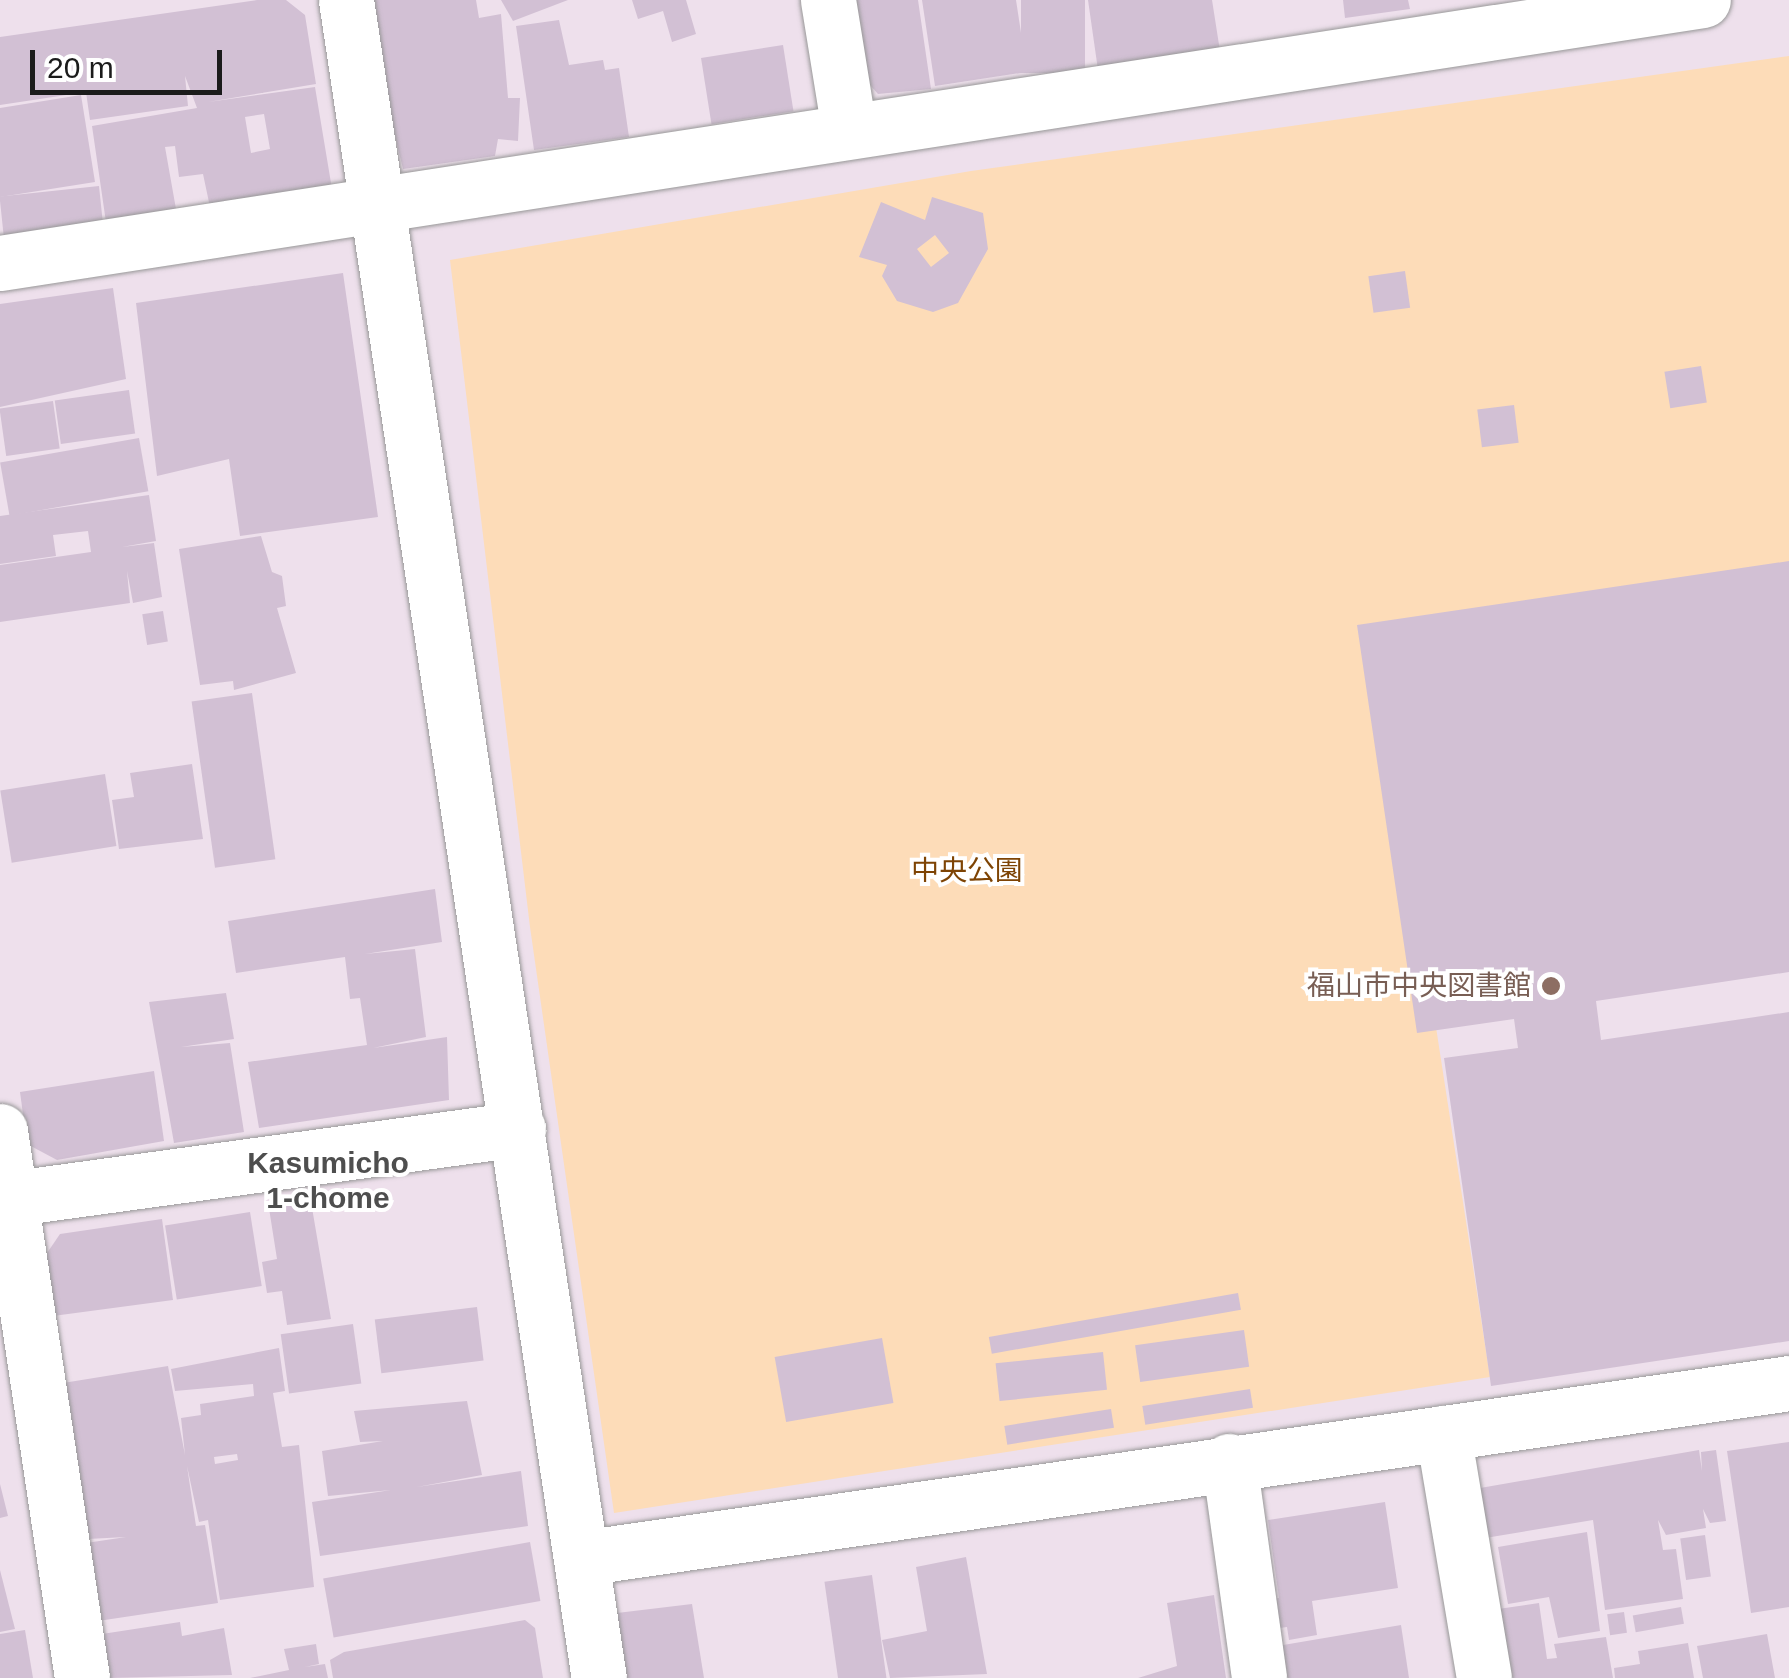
<!DOCTYPE html>
<meta charset="utf-8">
<style>
body{margin:0}
#map{position:relative;width:1789px;height:1678px;overflow:hidden;background:#eee0ec;font-family:Helvetica,"Noto Sans JP",sans-serif}
div>[style]{position:absolute}
[style*='--x']{left:calc(var(--x)*1px);top:calc(var(--y)*1px);width:calc(var(--w)*1px);rotate:calc(var(--a)*1deg)}
.park>*{inset:0;background:#fddcb8}
.building>*{inset:0;background:#d2c0d4;transform-origin:0 0}
.roads{filter:drop-shadow(0 0 2px #989898) drop-shadow(0 0 2px #989898)}
.minor>*{height:55px;margin:-27.5px;padding:0 27.5px;transform-origin:27.5px;border-radius:27.5px;background:#fff}
.dots>*{width:28px;height:28px;translate:-50% -50%;box-sizing:border-box;border:5px solid #fff;border-radius:50%}
span{translate:-50% -50%;white-space:nowrap;text-align:center;line-height:1.15;-webkit-text-stroke:8px #fff;paint-order:stroke}
.park-label{font-size:28px;color:#7e4404}
.education-label{font-size:28px;color:#785e54}
.right{translate:-100% -50%;text-align:right}
.neighbourhood-label{font-size:30px;color:#4e4e4e;font-weight:700}
.scale{position:absolute;left:30px;top:50px;width:192px;height:45px;box-sizing:border-box;border:5px solid #1b1b1b;border-top:0;padding-left:12px;font-size:30px;line-height:35px;white-space:nowrap;color:#1b1b1b;-webkit-text-stroke:8px #fff;paint-order:stroke}
</style>
<div id="map">
<div class="park">
<div style="clip-path:polygon(1789px 56px,1789px 569px,1375px 632px,1490px 1377px,614px 1513px,530px 927px,450px 260px,971px 171px)"></div>
</div>
<div class="building">
<div style="clip-path:polygon(evenodd,257px 0,286px 0,305px 15px,316px 84px,208px 102px,315px 87px,335px 207px,214px 226px,203px 174px,179px 177px,175px 146px,165px 147px,179px 226px,108px 236px,92px 126px,197px 108px,185px 76px,188px 106px,90px 120px,86px 92px,0 105px,0 37px,257px 0,264px 114px,270px 149px,251px 153px,245px 117px,264px 114px)"></div>
<div style="clip-path:polygon(362px 0,476px 0,479px 18px,501px 14px,508px 98px,520px 98px,518px 141px,498px 139px,495px 156px,403px 169px)"></div>
<div style="clip-path:polygon(501px 0,568px 0,513px 21px)"></div>
<div style="clip-path:polygon(632px 0,686px 0,696px 34px,672px 42px,663px 11px,638px 19px)"></div>
<div style="clip-path:polygon(851px 0,918px 0,931px 89px,878px 94px,861px 75px)"></div>
<div style="clip-path:polygon(922px 0,1016px 0,1027px 72px,935px 86px)"></div>
<div style="left:1021px;top:0;width:64px;height:73px"></div>
<div style="clip-path:polygon(1088px 0,1212px 0,1220px 51px,1098px 70px)"></div>
<div style="clip-path:polygon(1343px 0,1408px 0,1410px 9px,1345px 18px)"></div>
<div style="clip-path:polygon(559px 20px,569px 65px,603px 60px,605px 70px,619px 68px,629px 137px,534px 150px,516px 26px)"></div>
<div style="left:783px;top:45px;width:67px;height:83px;rotate:81deg"></div>
<div style="clip-path:polygon(81px 95px,95px 182px,0 197px,0 108px)"></div>
<div style="left:99px;top:186px;width:54px;height:100px;rotate:84deg"></div>
<div style="clip-path:polygon(evenodd,932px 197px,983px 213px,988px 249px,958px 303px,933px 312px,897px 301px,882px 276px,887px 265px,859px 257px,881px 202px,925px 220px,932px 197px,935px 235px,949px 253px,931px 267px,917px 249px,935px 235px)"></div>
<div style="left:1405px;top:271px;width:37px;height:37px;rotate:82deg"></div>
<div style="clip-path:polygon(343px 273px,378px 517px,240px 536px,229px 459px,157px 476px,136px 303px)"></div>
<div style="clip-path:polygon(113px 288px,126px 379px,0 407px,0 304px)"></div>
<div style="left:1701px;top:366px;width:37px;height:37px;rotate:81deg"></div>
<div style="left:129px;top:390px;width:44px;height:75px;rotate:82deg"></div>
<div style="left:53px;top:401px;width:48px;height:54px;rotate:82deg"></div>
<div style="left:1514px;top:405px;width:38px;height:37px;rotate:83deg"></div>
<div style="left:139px;top:438px;width:54px;height:141px;rotate:80deg"></div>
<div style="clip-path:polygon(149px 495px,156px 541px,122px 547px,154px 543px,162px 597px,133px 603px,127px 571px,130px 603px,0 622px,0 565px,91px 552px,88px 531px,53px 535px,56px 556px,0 564px,0 516px)"></div>
<div style="clip-path:polygon(261px 536px,272px 572px,282px 576px,286px 606px,277px 608px,296px 673px,234px 690px,233px 681px,200px 685px,179px 549px)"></div>
<div style="clip-path:polygon(1789px 561px,1789px 972px,1596px 1001px,1601px 1040px,1789px 1012px,1789px 1341px,1491px 1386px,1444px 1058px,1518px 1048px,1514px 1019px,1417px 1033px,1357px 625px)"></div>
<div style="left:163px;top:611px;width:31px;height:21px;rotate:81deg"></div>
<div style="left:252px;top:693px;width:168px;height:61px;rotate:82deg"></div>
<div style="clip-path:polygon(192px 764px,203px 839px,119px 849px,112px 800px,134px 797px,130px 773px)"></div>
<div style="left:105px;top:774px;width:73px;height:106px;rotate:81deg"></div>
<div style="clip-path:polygon(435px 889px,442px 942px,365px 954px,415px 949px,426px 1037px,373px 1048px,447px 1037px,449px 1100px,259px 1128px,248px 1062px,367px 1045px,360px 998px,350px 999px,345px 957px,236px 973px,228px 921px)"></div>
<div style="clip-path:polygon(226px 993px,234px 1039px,181px 1047px,230px 1043px,244px 1132px,174px 1143px,149px 1002px)"></div>
<div style="clip-path:polygon(154px 1071px,164px 1141px,57px 1160px,27px 1144px,20px 1092px)"></div>
<div style="clip-path:polygon(310px 1196px,331px 1319px,287px 1325px,282px 1291px,267px 1293px,262px 1262px,277px 1259px,268px 1202px)"></div>
<div style="left:250px;top:1212px;width:75px;height:86px;rotate:81deg"></div>
<div style="clip-path:polygon(162px 1219px,173px 1300px,53px 1316px,45px 1256px,60px 1234px)"></div>
<div style="left:1238px;top:1293px;width:17px;height:253px;rotate:80deg"></div>
<div style="left:477px;top:1307px;width:54px;height:103px;rotate:83deg"></div>
<div style="left:353px;top:1324px;width:60px;height:73px;rotate:82deg"></div>
<div style="left:1244px;top:1330px;width:37px;height:110px;rotate:82deg"></div>
<div style="left:882px;top:1338px;width:66px;height:109px;rotate:80deg"></div>
<div style="clip-path:polygon(evenodd,279px 1348px,285px 1391px,273px 1393px,282px 1447px,299px 1445px,314px 1587px,220px 1600px,208px 1520px,199px 1522px,187px 1466px,196px 1526px,205px 1525px,218px 1603px,98px 1621px,86px 1543px,126px 1537px,88px 1539px,63px 1383px,168px 1366px,185px 1455px,181px 1418px,201px 1415px,200px 1404px,254px 1396px,253px 1384px,175px 1391px,171px 1369px,279px 1348px,237px 1454px,238px 1460px,215px 1464px,214px 1457px,237px 1454px)"></div>
<div style="left:1103px;top:1352px;width:38px;height:108px;rotate:84deg"></div>
<div style="left:1250px;top:1389px;width:19px;height:109px;rotate:81deg"></div>
<div style="clip-path:polygon(467px 1401px,482px 1475px,417px 1487px,521px 1471px,528px 1526px,320px 1556px,312px 1502px,391px 1490px,328px 1496px,322px 1451px,383px 1441px,360px 1442px,354px 1411px)"></div>
<div style="left:1111px;top:1409px;width:19px;height:108px;rotate:81deg"></div>
<div style="clip-path:polygon(1789px 1442px,1789px 1607px,1751px 1613px,1727px 1451px)"></div>
<div style="clip-path:polygon(1699px 1450px,1702px 1471px,1701px 1452px,1716px 1450px,1726px 1521px,1710px 1523px,1703px 1509px,1706px 1528px,1666px 1535px,1658px 1520px,1663px 1550px,1676px 1549px,1683px 1599px,1605px 1610px,1593px 1520px,1455px 1543px,1463px 1491px)"></div>
<div style="clip-path:polygon(0 1484px,8px 1516px,0 1518px)"></div>
<div style="clip-path:polygon(1385px 1502px,1398px 1588px,1312px 1601px,1317px 1635px,1289px 1640px,1287px 1627px,1266px 1630px,1262px 1600px,1279px 1598px,1268px 1520px)"></div>
<div style="clip-path:polygon(1587px 1532px,1600px 1631px,1558px 1638px,1549px 1597px,1508px 1604px,1498px 1547px)"></div>
<div style="left:1705px;top:1535px;width:42px;height:25px;rotate:82deg"></div>
<div style="left:530px;top:1542px;width:60px;height:210px;rotate:80deg"></div>
<div style="clip-path:polygon(966px 1557px,987px 1674px,890px 1678px,882px 1640px,927px 1631px,916px 1567px)"></div>
<div style="clip-path:polygon(0 1570px,15px 1629px,0 1632px)"></div>
<div style="left:872px;top:1575px;width:104px;height:48px;rotate:82deg"></div>
<div style="clip-path:polygon(1214px 1595px,1226px 1678px,1138px 1678px,1177px 1666px,1167px 1603px)"></div>
<div style="clip-path:polygon(1539px 1603px,1547px 1659px,1557px 1658px,1554px 1644px,1606px 1637px,1613px 1678px,1468px 1678px,1463px 1614px)"></div>
<div style="clip-path:polygon(692px 1604px,704px 1678px,608px 1678px,602px 1637px,617px 1613px)"></div>
<div style="left:1681px;top:1607px;width:17px;height:49px;rotate:80deg"></div>
<div style="left:1624px;top:1612px;width:21px;height:17px;rotate:82deg"></div>
<div style="clip-path:polygon(525px 1620px,535px 1628px,543px 1678px,333px 1678px,330px 1660px,344px 1652px)"></div>
<div style="clip-path:polygon(180px 1622px,182px 1636px,224px 1628px,232px 1675px,109px 1678px,102px 1634px)"></div>
<div style="clip-path:polygon(1401px 1625px,1409px 1678px,1234px 1678px,1236px 1653px)"></div>
<div style="clip-path:polygon(25px 1630px,33px 1678px,0 1678px,0 1634px)"></div>
<div style="clip-path:polygon(1767px 1634px,1775px 1678px,1703px 1678px,1697px 1646px)"></div>
<div style="clip-path:polygon(1688px 1643px,1694px 1678px,1615px 1678px,1614px 1668px,1640px 1664px,1638px 1651px)"></div>
<div style="clip-path:polygon(316px 1644px,319px 1664px,305px 1667px,325px 1664px,328px 1678px,250px 1678px,289px 1670px,284px 1649px)"></div>
</div>
<div class="roads">
<div class="minor">
<div style="--x:346;--y:0;--w:1697;--a:81.43"></div>
<div style="--x:828;--y:0;--w:132;--a:80.8"></div>
<div style="--x:0;--y:263;--w:1723;--a:-8.78"></div>
<div style="--x:0;--y:1131;--w:553;--a:81.47"></div>
<div style="--x:0;--y:1200;--w:523;--a:-7.8"></div>
<div style="--x:1443;--y:1433;--w:248;--a:80.5"></div>
<div style="--x:1229;--y:1461;--w:219;--a:82.1"></div>
<div style="--x:581;--y:1558;--w:1221;--a:-8.24"></div>
</div>
</div>
<div class="dots">
<div style="left:1551px;top:986px;background:#8d6e63"></div>
</div>
<div class="park-label">
<span style="left:967px;top:871px">中央公園</span>
</div>
<div class="education-label">
<span class="right" style="left:1531px;top:986px">福山市中央図書館</span>
</div>
<div class="neighbourhood-label">
<span style="left:328px;top:1180px">Kasumicho<br>1-chome</span>
</div>
<div class="scale">20 m</div>
</div>
